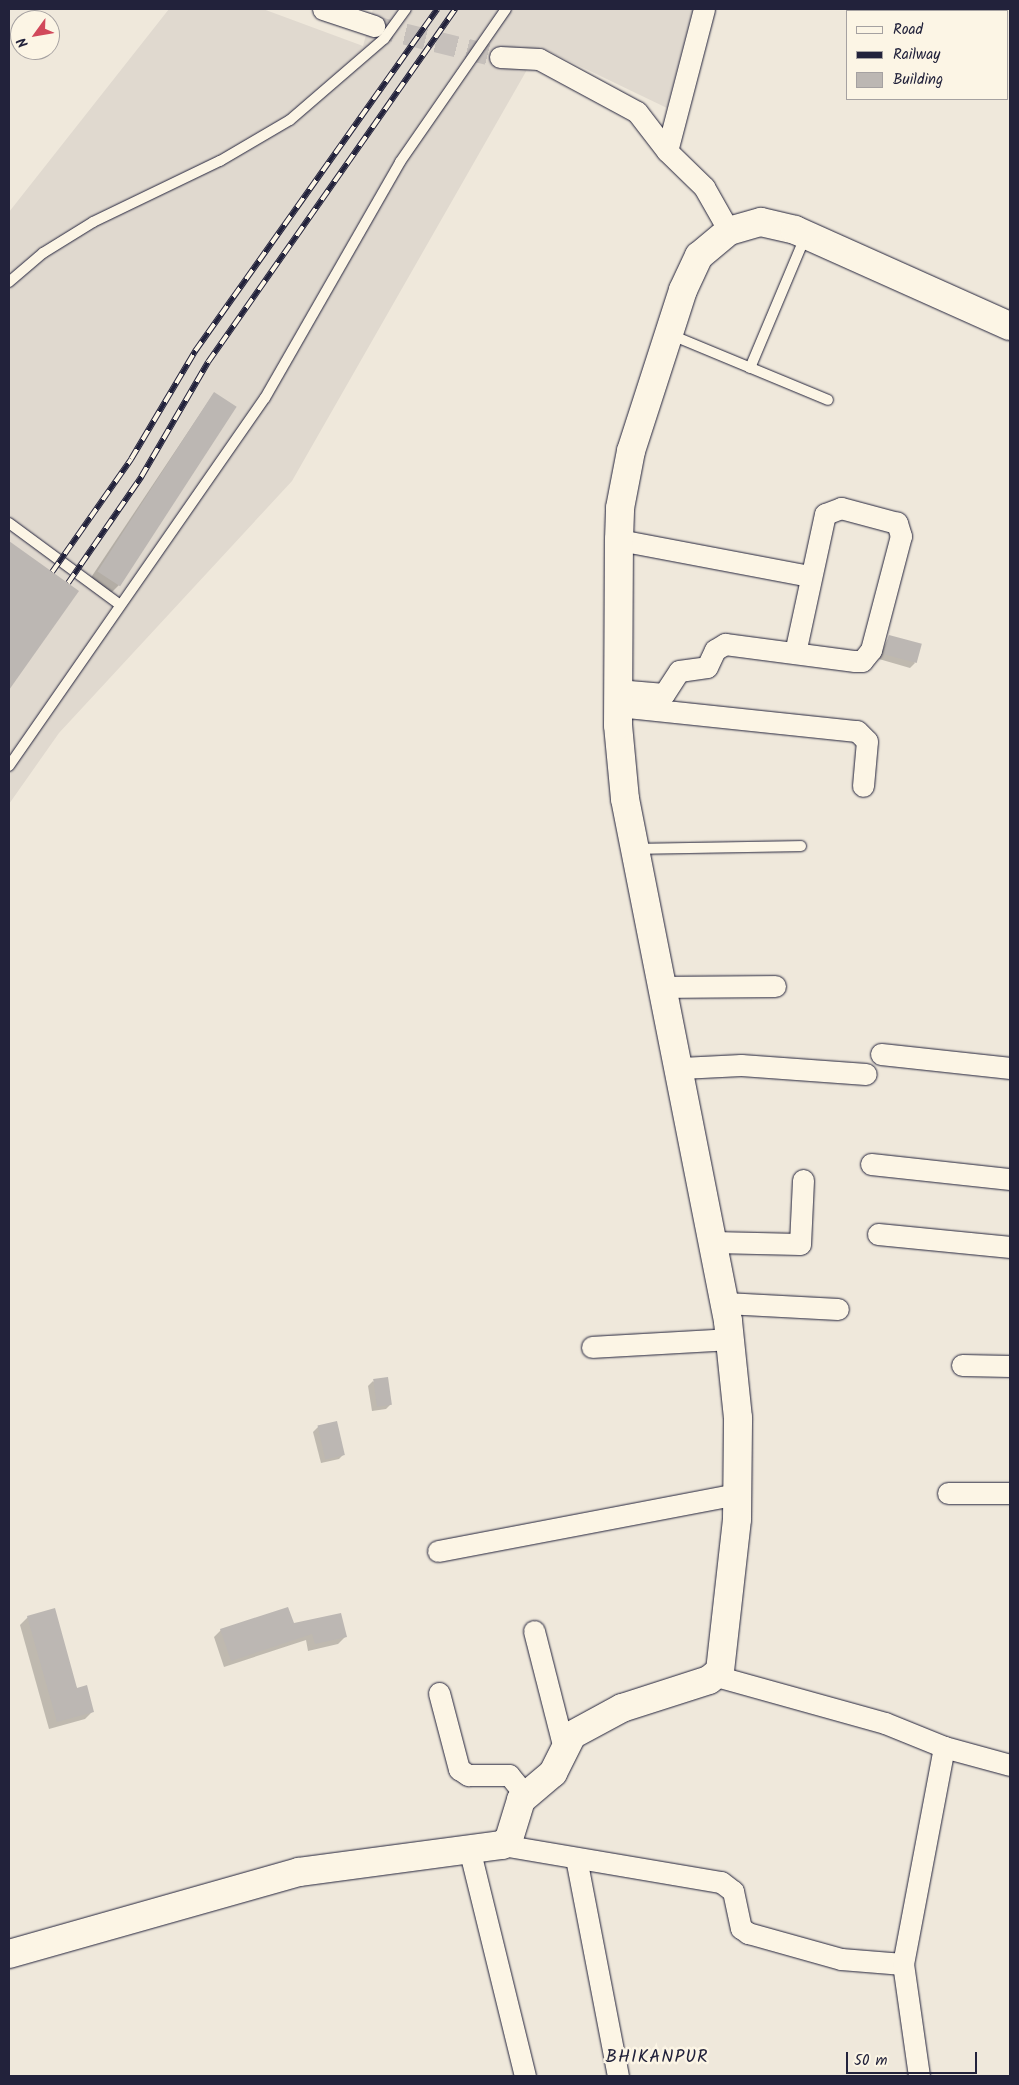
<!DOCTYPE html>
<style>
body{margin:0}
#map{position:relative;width:1019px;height:2085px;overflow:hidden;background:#efe8db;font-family:Kalam,sans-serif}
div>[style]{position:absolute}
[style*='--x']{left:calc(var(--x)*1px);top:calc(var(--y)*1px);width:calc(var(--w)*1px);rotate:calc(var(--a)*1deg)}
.built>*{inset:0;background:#e0d9cf}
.shadow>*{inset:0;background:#0003}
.building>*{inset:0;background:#bcb7b3;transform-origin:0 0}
.street-tunnel>*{height:21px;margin-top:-10.5px;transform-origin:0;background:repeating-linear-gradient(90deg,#c6c0bb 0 21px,transparent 0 32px)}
.roads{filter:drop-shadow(0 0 1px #22223b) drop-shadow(0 0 1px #22223b)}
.lane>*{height:10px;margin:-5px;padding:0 5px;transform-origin:5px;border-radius:5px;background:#fcf5e5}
.street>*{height:21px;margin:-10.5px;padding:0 10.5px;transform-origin:10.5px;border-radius:10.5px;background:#fcf5e5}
.secondary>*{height:28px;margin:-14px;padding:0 14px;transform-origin:14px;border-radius:14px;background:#fcf5e5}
.rail>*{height:5.5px;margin-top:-2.75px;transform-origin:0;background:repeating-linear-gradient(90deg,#fcf5e5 0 11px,#22223b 0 22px);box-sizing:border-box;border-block:1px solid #22223b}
span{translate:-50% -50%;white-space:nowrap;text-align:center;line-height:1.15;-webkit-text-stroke:5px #fcf5e5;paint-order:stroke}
.quarter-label{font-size:18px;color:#22223b;letter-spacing:1px}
.frame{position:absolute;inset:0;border:10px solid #22223b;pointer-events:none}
.legend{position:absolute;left:846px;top:10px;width:162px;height:90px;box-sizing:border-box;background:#fcf5e5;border:1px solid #a5a1a1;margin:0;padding:6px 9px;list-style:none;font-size:15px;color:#22223b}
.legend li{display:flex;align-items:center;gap:10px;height:25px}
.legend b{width:25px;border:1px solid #a5a1a1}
.north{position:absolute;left:10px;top:10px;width:50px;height:50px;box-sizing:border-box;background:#fcf5e5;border:1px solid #a5a1a1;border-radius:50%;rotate:238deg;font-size:14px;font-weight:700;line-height:20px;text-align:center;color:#22223b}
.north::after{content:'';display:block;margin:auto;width:18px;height:22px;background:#d1495b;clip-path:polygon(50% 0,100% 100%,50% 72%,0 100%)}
.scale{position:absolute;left:846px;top:2052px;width:131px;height:22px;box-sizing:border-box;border:2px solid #22223b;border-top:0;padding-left:6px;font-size:15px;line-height:18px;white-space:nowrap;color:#22223b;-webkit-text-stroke:4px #fcf5e5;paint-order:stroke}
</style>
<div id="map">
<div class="built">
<div style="clip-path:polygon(169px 9px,263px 9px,363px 46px,373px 9px,693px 9px,667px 108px,540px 47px,292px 481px,59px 733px,9px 804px,9px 212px)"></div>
</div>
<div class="shadow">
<div style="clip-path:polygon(214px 393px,119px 585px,109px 595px,88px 582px)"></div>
<div style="clip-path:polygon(9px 542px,77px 591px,9px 688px)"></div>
<div style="clip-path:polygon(889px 636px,915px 663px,910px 668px,879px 659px)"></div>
<div style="clip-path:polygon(373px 1381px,391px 1404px,386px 1409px,372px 1411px,368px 1386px)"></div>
<div style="clip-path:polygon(318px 1427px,344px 1454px,339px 1459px,321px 1463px,313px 1432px)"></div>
<div style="clip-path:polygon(28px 1617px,93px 1711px,85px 1719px,49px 1729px,20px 1625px)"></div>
<div style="clip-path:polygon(293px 1625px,345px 1637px,338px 1644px,308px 1651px,306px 1640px,224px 1667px,214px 1637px,221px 1630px)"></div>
</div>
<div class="building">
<div style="left:214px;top:392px;width:27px;height:214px;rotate:33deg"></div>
<div style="clip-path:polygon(9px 541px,79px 591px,9px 690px)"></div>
<div style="left:889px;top:635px;width:34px;height:20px;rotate:15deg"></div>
<div style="left:388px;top:1377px;width:28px;height:15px;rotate:82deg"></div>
<div style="left:337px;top:1421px;width:35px;height:20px;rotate:77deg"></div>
<div style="clip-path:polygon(288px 1607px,294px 1623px,341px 1613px,347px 1637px,315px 1644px,312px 1634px,231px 1661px,220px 1629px)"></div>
<div style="clip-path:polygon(55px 1608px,77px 1688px,87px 1685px,94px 1712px,57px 1722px,27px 1616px)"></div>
</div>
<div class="street-tunnel">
<div style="--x:374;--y:26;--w:130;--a:13.8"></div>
</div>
<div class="roads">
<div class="lane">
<div style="--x:9;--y:282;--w:45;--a:-40.5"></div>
<div style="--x:43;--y:253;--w:59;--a:-31.8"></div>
<div style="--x:93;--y:222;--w:141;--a:-25.7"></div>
<div style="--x:220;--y:161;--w:81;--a:-30.4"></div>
<div style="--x:290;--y:120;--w:124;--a:-40.8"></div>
<div style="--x:384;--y:39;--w:37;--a:-54"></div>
<div style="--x:669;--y:334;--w:172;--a:22.5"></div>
<div style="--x:750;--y:368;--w:144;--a:-67.2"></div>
<div style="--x:9;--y:523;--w:137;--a:36.4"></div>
<div style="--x:9;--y:766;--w:448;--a:-55.2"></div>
<div style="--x:265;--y:398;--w:272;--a:-60.2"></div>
<div style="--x:400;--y:162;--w:186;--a:-55.3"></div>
<div style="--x:636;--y:849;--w:165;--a:-1"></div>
</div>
<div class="street">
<div style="--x:323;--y:9;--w:54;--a:18.4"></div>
<div style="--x:500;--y:57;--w:39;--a:3"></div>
<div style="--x:539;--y:59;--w:111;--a:28.4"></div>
<div style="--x:637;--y:112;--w:49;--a:52.4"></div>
<div style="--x:667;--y:151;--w:52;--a:44.2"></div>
<div style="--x:704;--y:187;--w:51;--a:60.4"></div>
<div style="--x:667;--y:151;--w:147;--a:-75.4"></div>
<div style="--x:619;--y:540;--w:194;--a:10.7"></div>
<div style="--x:617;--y:690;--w:47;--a:4.9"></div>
<div style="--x:664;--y:694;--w:27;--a:-57"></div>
<div style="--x:679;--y:671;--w:28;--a:-8"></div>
<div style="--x:707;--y:667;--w:19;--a:-65"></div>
<div style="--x:715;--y:650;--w:12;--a:-31"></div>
<div style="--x:725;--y:644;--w:131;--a:7.5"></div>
<div style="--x:855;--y:661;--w:7;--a:0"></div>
<div style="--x:862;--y:661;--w:14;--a:-51"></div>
<div style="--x:871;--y:650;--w:118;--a:-75.3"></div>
<div style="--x:901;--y:536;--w:14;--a:-107"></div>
<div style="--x:897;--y:523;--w:58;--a:-165"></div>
<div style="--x:841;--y:508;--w:17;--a:159"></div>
<div style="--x:825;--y:514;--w:142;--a:102.2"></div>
<div style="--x:618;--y:706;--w:240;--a:6"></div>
<div style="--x:857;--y:731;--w:14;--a:45"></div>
<div style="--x:867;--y:741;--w:45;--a:95.1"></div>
<div style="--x:664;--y:987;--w:111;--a:-0.5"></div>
<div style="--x:881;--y:1054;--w:130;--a:6.2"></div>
<div style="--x:681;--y:1068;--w:60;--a:-2.9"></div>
<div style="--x:741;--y:1065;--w:125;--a:4.1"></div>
<div style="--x:871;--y:1164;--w:140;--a:6.2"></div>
<div style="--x:878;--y:1234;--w:133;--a:5.6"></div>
<div style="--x:713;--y:1242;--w:87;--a:1.3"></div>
<div style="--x:800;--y:1244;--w:64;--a:-87.3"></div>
<div style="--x:725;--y:1303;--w:113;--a:3"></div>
<div style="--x:592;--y:1347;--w:138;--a:-3.3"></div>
<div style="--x:962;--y:1365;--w:48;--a:1.2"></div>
<div style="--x:948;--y:1493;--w:62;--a:0"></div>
<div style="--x:438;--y:1551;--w:304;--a:-10.8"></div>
<div style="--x:534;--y:1631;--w:118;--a:75.7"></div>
<div style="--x:716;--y:1676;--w:175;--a:15.5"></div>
<div style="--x:885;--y:1723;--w:64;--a:22.1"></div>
<div style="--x:944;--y:1747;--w:68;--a:15.3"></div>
<div style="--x:439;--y:1693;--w:79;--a:75.3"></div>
<div style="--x:459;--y:1769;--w:11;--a:34"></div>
<div style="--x:468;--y:1775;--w:41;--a:0"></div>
<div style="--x:509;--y:1775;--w:26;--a:51"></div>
<div style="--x:502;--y:1845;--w:222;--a:9.6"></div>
<div style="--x:721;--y:1882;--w:15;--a:37"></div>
<div style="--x:733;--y:1891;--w:38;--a:78"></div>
<div style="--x:741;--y:1928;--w:9;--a:36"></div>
<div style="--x:748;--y:1933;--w:97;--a:15.6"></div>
<div style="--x:841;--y:1959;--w:62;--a:4.6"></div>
<div style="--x:469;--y:1848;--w:235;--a:76.2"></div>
<div style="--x:576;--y:1858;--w:222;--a:79.1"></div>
<div style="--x:919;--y:2076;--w:113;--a:-98.1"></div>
<div style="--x:903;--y:1964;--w:221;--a:-79.3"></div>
</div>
<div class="secondary">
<div style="--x:9;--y:1954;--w:301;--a:-15.8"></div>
<div style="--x:299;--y:1872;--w:205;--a:-7.6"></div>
<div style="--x:502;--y:1845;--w:9;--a:-41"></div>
<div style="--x:509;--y:1839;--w:41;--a:-72.9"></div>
<div style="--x:521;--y:1800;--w:42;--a:-40.2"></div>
<div style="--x:553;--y:1773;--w:42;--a:-63.4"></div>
<div style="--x:572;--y:1735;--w:57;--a:-28.4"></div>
<div style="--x:622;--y:1708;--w:91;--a:-17.8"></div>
<div style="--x:709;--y:1680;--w:14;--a:-39"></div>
<div style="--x:720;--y:1671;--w:153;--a:-83.6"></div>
<div style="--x:737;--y:1519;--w:101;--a:-89.4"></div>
<div style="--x:738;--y:1418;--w:98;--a:-95.9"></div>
<div style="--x:728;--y:1321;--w:532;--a:-101.16"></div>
<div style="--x:625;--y:799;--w:74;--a:-95.4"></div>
<div style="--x:618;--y:725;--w:185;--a:-89.7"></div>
<div style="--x:619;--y:540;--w:32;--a:-88"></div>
<div style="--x:620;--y:508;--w:58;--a:-79.1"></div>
<div style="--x:631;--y:451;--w:169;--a:-72.1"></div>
<div style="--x:683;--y:290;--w:38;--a:-65"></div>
<div style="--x:699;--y:256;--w:39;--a:-40"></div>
<div style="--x:729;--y:231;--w:33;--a:-16"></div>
<div style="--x:761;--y:222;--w:35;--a:13"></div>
<div style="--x:795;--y:230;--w:235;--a:24.1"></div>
</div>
</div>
<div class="rail">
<div style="--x:52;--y:572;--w:138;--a:-55"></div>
<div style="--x:131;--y:459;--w:126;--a:-59.3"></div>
<div style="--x:195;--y:351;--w:419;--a:-54.7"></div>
<div style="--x:68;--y:583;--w:129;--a:-55.4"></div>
<div style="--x:141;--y:477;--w:133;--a:-59.8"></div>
<div style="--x:208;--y:362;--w:431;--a:-55"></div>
</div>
<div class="quarter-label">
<span style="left:657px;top:2058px">BHIKANPUR</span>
</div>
<div class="frame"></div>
<ul class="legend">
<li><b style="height:6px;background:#fcf5e5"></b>Road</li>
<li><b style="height:6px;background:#22223b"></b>Railway</li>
<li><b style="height:14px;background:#bcb7b3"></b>Building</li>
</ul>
<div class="north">N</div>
<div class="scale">50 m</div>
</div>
